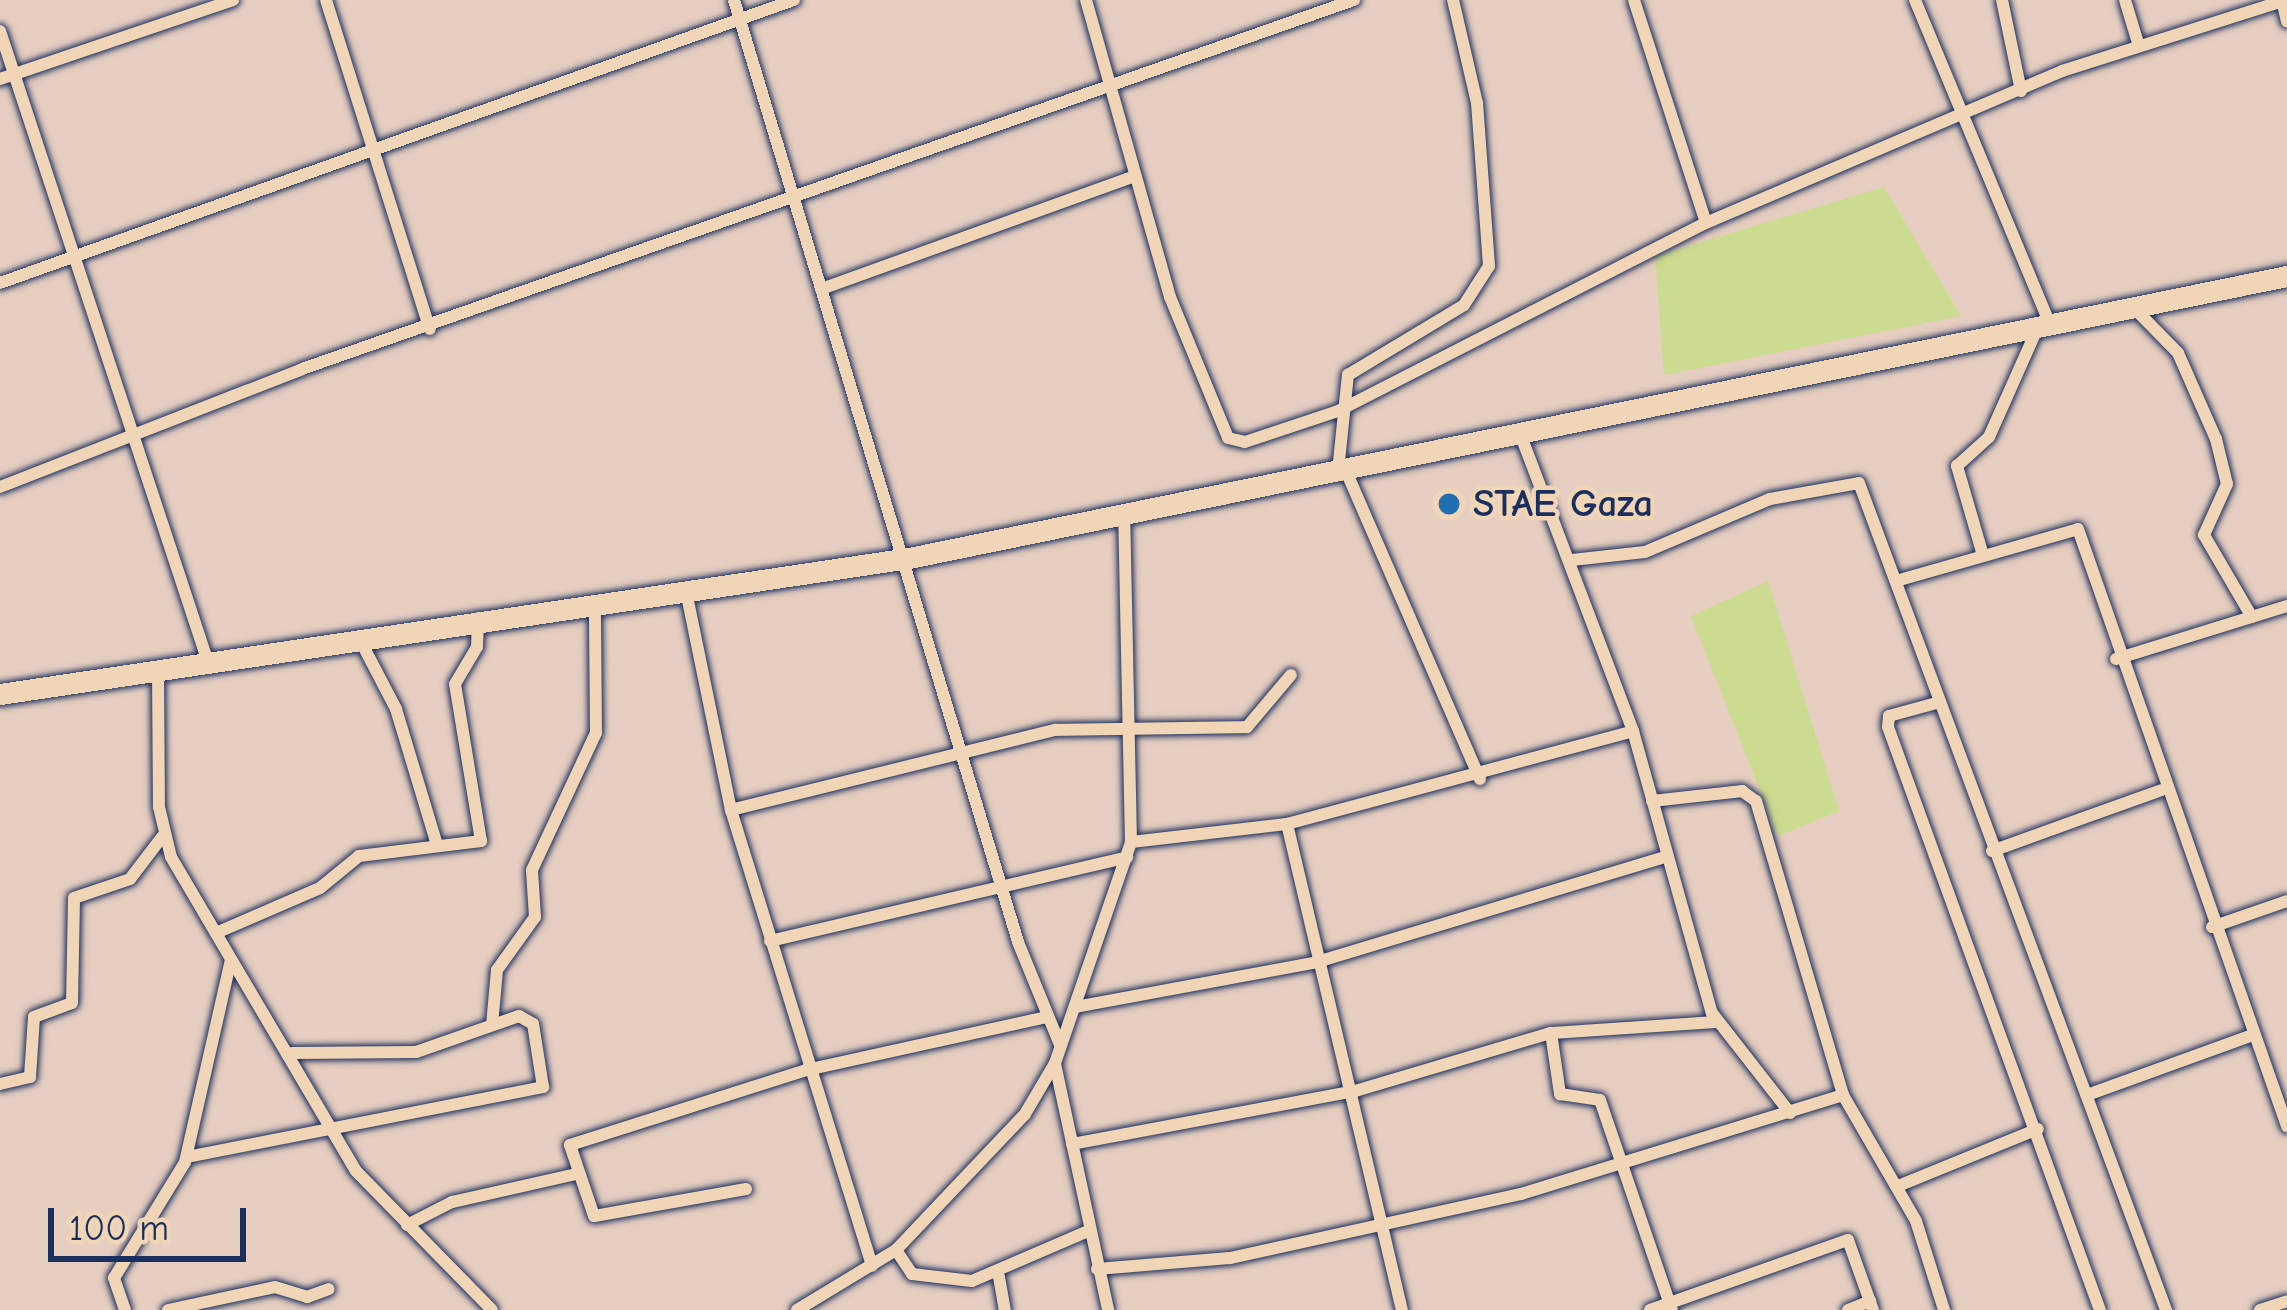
<!DOCTYPE html>
<style>
body{margin:0}
#map{position:relative;width:2287px;height:1310px;overflow:hidden;background:#e6cec0;font-family:"Comic Neue",sans-serif}
div>[style]{position:absolute}
[style*='--x']{left:calc(var(--x)*1px);top:calc(var(--y)*1px);width:calc(var(--w)*1px);rotate:calc(var(--a)*1deg)}
.green>*{inset:0;background:#cbdb8f}
.roads{filter:drop-shadow(0 0 3px #1b2f5e) drop-shadow(0 0 3px #1b2f5e)}
.minor>*{height:12px;margin:-6px;padding:0 6px;transform-origin:6px;border-radius:6px;background:#f1d5b7}
.trunk>*{height:21px;margin:-10.5px;padding:0 10.5px;transform-origin:10.5px;border-radius:10.5px;background:#f1d5b7}
.dots>*{width:33px;height:33px;translate:-50% -50%;box-sizing:border-box;border:6px solid #f1d5b7;border-radius:50%}
span{translate:-50% -50%;white-space:nowrap;text-align:center;line-height:1.15;-webkit-text-stroke:9px #f1d5b7;paint-order:stroke}
.poi-label{font-size:39px;color:#1b2f5e;font-weight:700}
.left{translate:0 -50%;text-align:left}
.scale{position:absolute;left:48px;top:1208px;width:198px;height:54px;box-sizing:border-box;border:6px solid #1b2f5e;border-top:0;padding-left:15px;font-size:36px;line-height:42px;white-space:nowrap;color:#1b2f5e;-webkit-text-stroke:9px #f1d5b7;paint-order:stroke}
</style>
<div id="map">
<div class="green">
<div style="clip-path:polygon(1884px 187px,1961px 316px,1664px 375px,1655px 256px)"></div>
<div style="clip-path:polygon(1768px 581px,1839px 811px,1778px 836px,1691px 616px)"></div>
</div>
<div class="roads">
<div class="minor">
<div style="--x:326;--y:0;--w:345;--a:72.5"></div>
<div style="--x:734;--y:0;--w:984;--a:73.22"></div>
<div style="--x:1018;--y:942;--w:111;--a:67.8"></div>
<div style="--x:1086;--y:0;--w:309;--a:74.2"></div>
<div style="--x:1170;--y:297;--w:152;--a:67.6"></div>
<div style="--x:1228;--y:438;--w:17;--a:13"></div>
<div style="--x:1245;--y:442;--w:98;--a:-18.4"></div>
<div style="--x:1338;--y:411;--w:413;--a:-27.1"></div>
<div style="--x:1706;--y:223;--w:387;--a:-23.1"></div>
<div style="--x:2062;--y:71;--w:235;--a:-17.6"></div>
<div style="--x:1634;--y:0;--w:234;--a:72.1"></div>
<div style="--x:1915;--y:0;--w:351;--a:67.4"></div>
<div style="--x:2002;--y:0;--w:93;--a:78.2"></div>
<div style="--x:2125;--y:0;--w:45;--a:73.2"></div>
<div style="--x:2282;--y:0;--w:22;--a:77"></div>
<div style="--x:0;--y:31;--w:664;--a:71.76"></div>
<div style="--x:0;--y:79;--w:246;--a:-18.7"></div>
<div style="--x:0;--y:283;--w:843;--a:-19.62"></div>
<div style="--x:821;--y:289;--w:334;--a:-19.8"></div>
<div style="--x:2134;--y:308;--w:63;--a:45.6"></div>
<div style="--x:2178;--y:353;--w:94;--a:66.2"></div>
<div style="--x:2216;--y:439;--w:46;--a:76.3"></div>
<div style="--x:2227;--y:484;--w:56;--a:114.3"></div>
<div style="--x:2204;--y:535;--w:95;--a:59.7"></div>
<div style="--x:1521;--y:436;--w:316;--a:69.2"></div>
<div style="--x:1633;--y:731;--w:293;--a:74.4"></div>
<div style="--x:1712;--y:1013;--w:127;--a:52"></div>
<div style="--x:1338;--y:471;--w:97;--a:-84.1"></div>
<div style="--x:1348;--y:375;--w:135;--a:-31.1"></div>
<div style="--x:1464;--y:305;--w:46;--a:-57.3"></div>
<div style="--x:1489;--y:266;--w:163;--a:-94.2"></div>
<div style="--x:1477;--y:103;--w:106;--a:-103.1"></div>
<div style="--x:1346;--y:471;--w:336;--a:66.5"></div>
<div style="--x:0;--y:487;--w:324;--a:-21.3"></div>
<div style="--x:302;--y:369;--w:1115;--a:-19.33"></div>
<div style="--x:1982;--y:552;--w:90;--a:-106.2"></div>
<div style="--x:1957;--y:466;--w:43;--a:-42.2"></div>
<div style="--x:1989;--y:437;--w:120;--a:-66"></div>
<div style="--x:1572;--y:560;--w:73;--a:-6.3"></div>
<div style="--x:1645;--y:552;--w:136;--a:-23"></div>
<div style="--x:1770;--y:499;--w:90;--a:-10.2"></div>
<div style="--x:1859;--y:483;--w:882;--a:69.63"></div>
<div style="--x:1896;--y:581;--w:189;--a:-15.9"></div>
<div style="--x:2078;--y:529;--w:633;--a:70.71"></div>
<div style="--x:686;--y:591;--w:224;--a:78.4"></div>
<div style="--x:731;--y:810;--w:477;--a:72.8"></div>
<div style="--x:360;--y:640;--w:78;--a:62.4"></div>
<div style="--x:396;--y:709;--w:142;--a:73.2"></div>
<div style="--x:2116;--y:659;--w:179;--a:-17.2"></div>
<div style="--x:158;--y:670;--w:137;--a:89.6"></div>
<div style="--x:159;--y:807;--w:51;--a:76.5"></div>
<div style="--x:171;--y:857;--w:364;--a:59.5"></div>
<div style="--x:356;--y:1171;--w:194;--a:45.6"></div>
<div style="--x:1940;--y:702;--w:53;--a:164.6"></div>
<div style="--x:1889;--y:716;--w:11;--a:95"></div>
<div style="--x:1888;--y:727;--w:620;--a:70.02"></div>
<div style="--x:1652;--y:801;--w:91;--a:-6.3"></div>
<div style="--x:1742;--y:791;--w:17;--a:36"></div>
<div style="--x:1756;--y:801;--w:307;--a:73.5"></div>
<div style="--x:1843;--y:1095;--w:146;--a:59.9"></div>
<div style="--x:1916;--y:1221;--w:93;--a:72.5"></div>
<div style="--x:731;--y:810;--w:334;--a:-13.9"></div>
<div style="--x:1055;--y:730;--w:192;--a:-0.9"></div>
<div style="--x:1247;--y:727;--w:68;--a:-49.8"></div>
<div style="--x:1287;--y:824;--w:499;--a:76.7"></div>
<div style="--x:1131;--y:842;--w:157;--a:-6.6"></div>
<div style="--x:1287;--y:824;--w:358;--a:-15"></div>
<div style="--x:1992;--y:851;--w:180;--a:-19.8"></div>
<div style="--x:2212;--y:927;--w:79;--a:-19.1"></div>
<div style="--x:216;--y:933;--w:113;--a:-23.4"></div>
<div style="--x:320;--y:888;--w:50;--a:-39.4"></div>
<div style="--x:359;--y:856;--w:123;--a:-7"></div>
<div style="--x:481;--y:841;--w:159;--a:-99.4"></div>
<div style="--x:455;--y:684;--w:43;--a:-59.3"></div>
<div style="--x:477;--y:647;--w:29;--a:-88"></div>
<div style="--x:770;--y:941;--w:367;--a:-13.2"></div>
<div style="--x:1075;--y:1007;--w:246;--a:-10.5"></div>
<div style="--x:1317;--y:962;--w:366;--a:-16.8"></div>
<div style="--x:492;--y:1025;--w:55;--a:-84.8"></div>
<div style="--x:497;--y:970;--w:65;--a:-54.4"></div>
<div style="--x:535;--y:917;--w:47;--a:-93.7"></div>
<div style="--x:532;--y:870;--w:151;--a:-65"></div>
<div style="--x:596;--y:733;--w:127;--a:-90.5"></div>
<div style="--x:1551;--y:1033;--w:62;--a:81.6"></div>
<div style="--x:1560;--y:1094;--w:40;--a:8.5"></div>
<div style="--x:1600;--y:1100;--w:222;--a:71.1"></div>
<div style="--x:1055;--y:1064;--w:252;--a:77.8"></div>
<div style="--x:0;--y:1084;--w:31;--a:-13"></div>
<div style="--x:30;--y:1077;--w:60;--a:-86.2"></div>
<div style="--x:34;--y:1017;--w:40;--a:-20.2"></div>
<div style="--x:72;--y:1003;--w:105;--a:-88.9"></div>
<div style="--x:74;--y:898;--w:59;--a:-18.7"></div>
<div style="--x:130;--y:879;--w:53;--a:-52.7"></div>
<div style="--x:2087;--y:1095;--w:177;--a:-19.9"></div>
<div style="--x:1072;--y:1144;--w:288;--a:-10.6"></div>
<div style="--x:1355;--y:1091;--w:204;--a:-16.5"></div>
<div style="--x:1551;--y:1033;--w:166;--a:-3.8"></div>
<div style="--x:187;--y:1157;--w:363;--a:-11.1"></div>
<div style="--x:543;--y:1087;--w:64;--a:-99"></div>
<div style="--x:533;--y:1024;--w:16;--a:-150"></div>
<div style="--x:519;--y:1016;--w:109;--a:160.7"></div>
<div style="--x:416;--y:1052;--w:124;--a:179.5"></div>
<div style="--x:1898;--y:1186;--w:151;--a:-22.2"></div>
<div style="--x:746;--y:1189;--w:154;--a:169.9"></div>
<div style="--x:594;--y:1216;--w:75;--a:-108.7"></div>
<div style="--x:570;--y:1145;--w:248;--a:-17.6"></div>
<div style="--x:806;--y:1070;--w:247;--a:-12.4"></div>
<div style="--x:407;--y:1225;--w:51;--a:-27.1"></div>
<div style="--x:452;--y:1202;--w:127;--a:-12.7"></div>
<div style="--x:896;--y:1250;--w:29;--a:56"></div>
<div style="--x:912;--y:1274;--w:60;--a:6.7"></div>
<div style="--x:972;--y:1281;--w:124;--a:-23.3"></div>
<div style="--x:1097;--y:1269;--w:133;--a:-4.7"></div>
<div style="--x:1230;--y:1258;--w:298;--a:-12.4"></div>
<div style="--x:1521;--y:1194;--w:337;--a:-17.1"></div>
<div style="--x:999;--y:1277;--w:34;--a:80"></div>
<div style="--x:125;--y:1310;--w:34;--a:-109"></div>
<div style="--x:114;--y:1278;--w:136;--a:-58.5"></div>
<div style="--x:185;--y:1162;--w:207;--a:-77.2"></div>
<div style="--x:168;--y:1310;--w:109;--a:-12.1"></div>
<div style="--x:275;--y:1287;--w:34;--a:17"></div>
<div style="--x:307;--y:1297;--w:23;--a:-20"></div>
<div style="--x:797;--y:1310;--w:116;--a:-31.2"></div>
<div style="--x:896;--y:1250;--w:187;--a:-46.5"></div>
<div style="--x:1025;--y:1114;--w:59;--a:-59.5"></div>
<div style="--x:1055;--y:1063;--w:234;--a:-71"></div>
<div style="--x:1131;--y:842;--w:328;--a:-91.2"></div>
<div style="--x:1650;--y:1310;--w:210;--a:-19.5"></div>
<div style="--x:1848;--y:1240;--w:74;--a:70.3"></div>
<div style="--x:1848;--y:1310;--w:24;--a:-22"></div>
<div style="--x:2260;--y:1310;--w:28;--a:-18"></div>
</div>
<div class="trunk">
<div style="--x:0;--y:694;--w:919;--a:-8.51"></div>
<div style="--x:909;--y:558;--w:1407;--a:-11.57"></div>
</div>
</div>
<div class="dots">
<div style="left:1449px;top:504px;background:#1f6fb2"></div>
</div>
<div class="poi-label">
<span class="left" style="left:1473px;top:504px">STAE Gaza</span>
</div>
<div class="scale">100 m</div>
</div>
